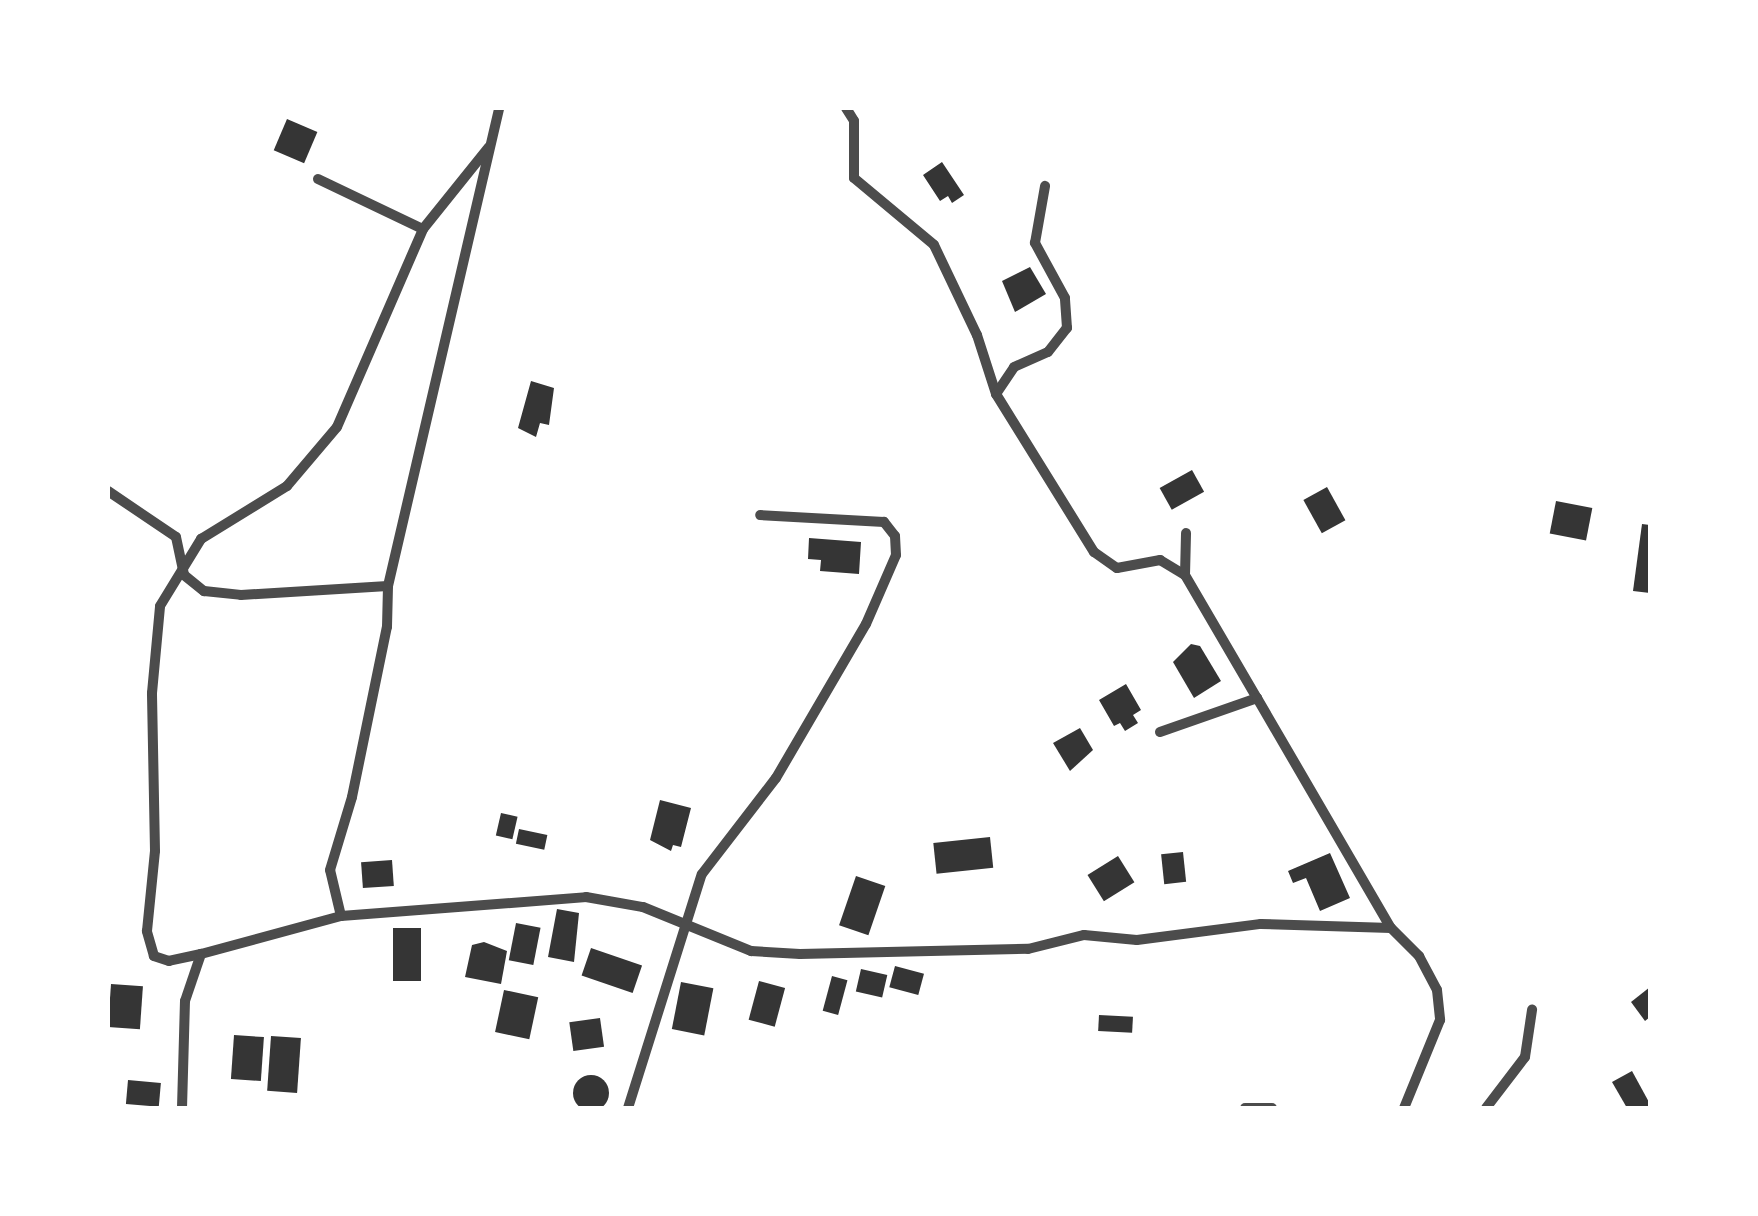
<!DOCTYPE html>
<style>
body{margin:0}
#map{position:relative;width:1758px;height:1216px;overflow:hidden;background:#fff;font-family:Karla,sans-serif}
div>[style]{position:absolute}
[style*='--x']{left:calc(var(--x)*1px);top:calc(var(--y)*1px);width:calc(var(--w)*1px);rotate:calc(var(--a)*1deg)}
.building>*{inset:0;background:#353535;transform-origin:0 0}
.round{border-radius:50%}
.minor>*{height:10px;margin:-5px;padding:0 5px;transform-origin:5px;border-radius:5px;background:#4c4c4c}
span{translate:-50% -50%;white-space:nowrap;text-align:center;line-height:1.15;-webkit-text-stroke:10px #fff;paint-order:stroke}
.frame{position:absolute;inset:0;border:110px solid #fff;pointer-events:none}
</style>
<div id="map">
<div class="building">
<div style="left:287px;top:119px;width:33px;height:34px;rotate:23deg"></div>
<div style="clip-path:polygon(942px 162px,964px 195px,952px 203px,948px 196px,940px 201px,923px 175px)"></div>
<div style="clip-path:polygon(1030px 267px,1046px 294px,1015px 312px,1002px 281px)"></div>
<div style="clip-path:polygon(531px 381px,554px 388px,549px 425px,540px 423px,536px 437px,518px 428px)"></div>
<div style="left:1192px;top:470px;width:25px;height:37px;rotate:61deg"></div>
<div style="left:1327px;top:487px;width:38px;height:27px;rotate:61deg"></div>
<div style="left:1556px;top:501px;width:37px;height:33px;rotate:11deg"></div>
<div style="clip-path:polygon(1642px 524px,1650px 525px,1650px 593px,1633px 591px)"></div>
<div style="clip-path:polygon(809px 538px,861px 542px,859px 574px,820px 571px,821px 560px,808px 559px)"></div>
<div style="clip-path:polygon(1191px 644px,1200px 646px,1221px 681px,1194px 698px,1173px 662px)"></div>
<div style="clip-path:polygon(1126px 684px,1141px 710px,1133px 715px,1138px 723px,1125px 731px,1120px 723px,1114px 726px,1099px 700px)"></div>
<div style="clip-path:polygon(1080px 728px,1093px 750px,1070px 771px,1053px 743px)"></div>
<div style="clip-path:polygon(660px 800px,691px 808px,681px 847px,673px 845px,671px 851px,650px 840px)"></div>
<div style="left:501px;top:813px;width:17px;height:23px;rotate:13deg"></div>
<div style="left:519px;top:829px;width:29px;height:15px;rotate:12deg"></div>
<div style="left:990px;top:837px;width:31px;height:57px;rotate:84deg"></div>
<div style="left:1183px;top:852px;width:30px;height:22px;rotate:84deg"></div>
<div style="clip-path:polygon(1330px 853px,1350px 898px,1320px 911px,1306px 878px,1293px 883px,1288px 871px)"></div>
<div style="left:1118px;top:856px;width:31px;height:36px;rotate:58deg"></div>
<div style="left:392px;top:860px;width:26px;height:31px;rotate:86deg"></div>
<div style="left:856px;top:876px;width:31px;height:52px;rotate:19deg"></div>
<div style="clip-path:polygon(557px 909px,579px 913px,574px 962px,548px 957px)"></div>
<div style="left:516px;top:923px;width:25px;height:38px;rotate:11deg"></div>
<div style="left:393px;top:928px;width:28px;height:53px"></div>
<div style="clip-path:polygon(484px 942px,507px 951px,501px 984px,465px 977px,472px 945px)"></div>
<div style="left:591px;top:948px;width:54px;height:29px;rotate:19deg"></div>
<div style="left:895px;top:966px;width:30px;height:22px;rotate:15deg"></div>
<div style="left:861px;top:969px;width:27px;height:23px;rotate:13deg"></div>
<div style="left:832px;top:976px;width:16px;height:36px;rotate:15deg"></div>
<div style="left:759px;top:981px;width:27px;height:40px;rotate:15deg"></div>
<div style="left:681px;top:982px;width:33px;height:48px;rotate:11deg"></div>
<div style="left:111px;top:984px;width:32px;height:43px;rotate:4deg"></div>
<div style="clip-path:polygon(1650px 987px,1650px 1017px,1645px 1021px,1631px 1002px)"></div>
<div style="left:504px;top:990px;width:35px;height:43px;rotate:12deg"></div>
<div style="left:1099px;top:1015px;width:34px;height:16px;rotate:3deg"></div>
<div style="left:600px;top:1018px;width:29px;height:31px;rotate:82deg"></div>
<div style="left:234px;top:1035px;width:30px;height:44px;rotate:4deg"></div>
<div style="left:271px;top:1036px;width:30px;height:55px;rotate:4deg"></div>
<div style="clip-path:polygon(1632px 1071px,1650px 1104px,1650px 1108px,1627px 1108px,1612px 1082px)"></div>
<div class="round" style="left:573px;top:1075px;width:36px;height:36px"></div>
<div style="left:128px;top:1080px;width:33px;height:24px;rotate:5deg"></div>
</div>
<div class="minor">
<div style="--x:846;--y:108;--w:15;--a:58"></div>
<div style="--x:854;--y:121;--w:57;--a:90"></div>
<div style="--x:854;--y:178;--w:104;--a:39.9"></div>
<div style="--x:934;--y:245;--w:100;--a:64.5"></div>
<div style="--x:977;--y:335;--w:62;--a:72.1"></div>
<div style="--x:996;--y:394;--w:186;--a:58.2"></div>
<div style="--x:1094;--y:552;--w:28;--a:35"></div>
<div style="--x:1117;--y:568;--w:44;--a:-10.5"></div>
<div style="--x:1160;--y:560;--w:29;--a:31"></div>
<div style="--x:1185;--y:575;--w:143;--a:59.7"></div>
<div style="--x:318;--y:179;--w:116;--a:25.5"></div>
<div style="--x:996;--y:394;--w:32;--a:-56"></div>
<div style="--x:1014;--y:367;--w:37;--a:-24"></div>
<div style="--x:1048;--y:352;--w:31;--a:-52"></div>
<div style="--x:1067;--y:328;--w:30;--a:-94"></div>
<div style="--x:1065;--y:298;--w:63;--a:-118.6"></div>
<div style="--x:1035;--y:243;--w:58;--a:-80"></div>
<div style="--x:108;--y:491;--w:82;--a:34.1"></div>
<div style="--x:176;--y:537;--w:39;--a:78"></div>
<div style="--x:184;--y:575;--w:26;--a:39"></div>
<div style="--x:204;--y:591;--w:37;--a:6"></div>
<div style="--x:241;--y:595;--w:147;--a:-3.5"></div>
<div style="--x:1185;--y:575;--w:42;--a:-88.6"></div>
<div style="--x:1160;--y:732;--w:103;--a:-19.3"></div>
<div style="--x:1257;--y:698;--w:266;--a:59.8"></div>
<div style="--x:341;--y:916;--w:47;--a:-103.4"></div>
<div style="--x:330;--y:870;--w:76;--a:-73.2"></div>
<div style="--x:352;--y:797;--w:174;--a:-78.4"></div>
<div style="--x:387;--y:627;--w:41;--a:-88.6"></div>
<div style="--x:388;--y:586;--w:491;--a:-76.9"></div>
<div style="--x:201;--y:954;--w:33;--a:168"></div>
<div style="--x:169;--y:961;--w:16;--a:-162"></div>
<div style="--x:154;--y:956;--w:26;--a:-106"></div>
<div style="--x:147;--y:931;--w:80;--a:-84.3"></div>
<div style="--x:155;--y:851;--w:158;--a:-91.1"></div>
<div style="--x:152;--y:693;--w:87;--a:-84.7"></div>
<div style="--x:160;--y:606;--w:79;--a:-58.5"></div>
<div style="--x:201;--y:539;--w:101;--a:-31.6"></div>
<div style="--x:287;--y:486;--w:77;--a:-49.7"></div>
<div style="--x:337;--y:427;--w:216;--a:-66.5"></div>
<div style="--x:423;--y:229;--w:105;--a:-51.2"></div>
<div style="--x:182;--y:1108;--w:107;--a:-88.4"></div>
<div style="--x:185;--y:1001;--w:50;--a:-71.2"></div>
<div style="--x:201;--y:954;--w:145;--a:-15.2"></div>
<div style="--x:341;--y:916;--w:246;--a:-4.4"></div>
<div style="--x:586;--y:897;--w:58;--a:10"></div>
<div style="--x:643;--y:907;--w:117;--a:22.2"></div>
<div style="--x:751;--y:951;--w:49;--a:3.5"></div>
<div style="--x:800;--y:954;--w:228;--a:-1.3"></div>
<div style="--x:1028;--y:949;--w:58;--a:-14"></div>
<div style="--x:1084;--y:935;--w:53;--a:5.4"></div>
<div style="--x:1137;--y:940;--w:125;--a:-7.4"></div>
<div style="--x:1261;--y:924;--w:130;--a:1.8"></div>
<div style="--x:1391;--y:928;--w:40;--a:45"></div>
<div style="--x:1419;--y:956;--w:38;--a:62"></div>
<div style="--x:1437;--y:990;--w:30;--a:84"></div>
<div style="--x:1440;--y:1020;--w:95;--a:112.2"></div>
<div style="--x:628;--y:1108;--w:245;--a:-72.5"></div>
<div style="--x:702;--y:874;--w:121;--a:-52.4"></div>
<div style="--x:776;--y:778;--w:178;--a:-59.7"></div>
<div style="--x:866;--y:624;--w:75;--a:-66.5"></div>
<div style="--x:896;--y:555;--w:19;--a:-93"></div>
<div style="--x:895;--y:536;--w:18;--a:-128"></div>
<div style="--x:884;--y:522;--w:124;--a:-176.8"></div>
<div style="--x:1245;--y:1108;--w:27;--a:0"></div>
<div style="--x:1486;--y:1108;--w:64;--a:-52.6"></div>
<div style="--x:1525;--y:1057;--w:48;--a:-81.5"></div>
</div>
<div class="frame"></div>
</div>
